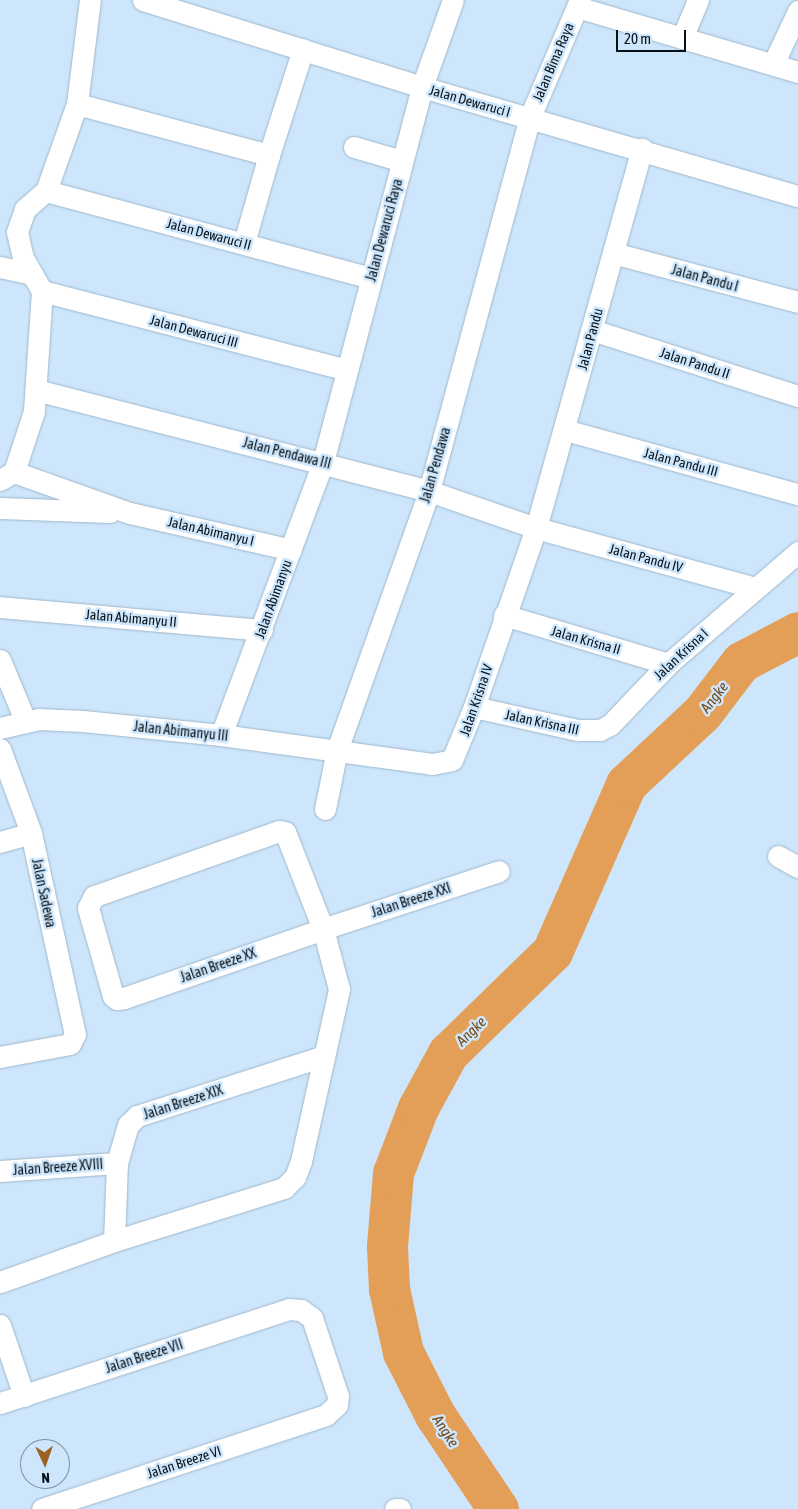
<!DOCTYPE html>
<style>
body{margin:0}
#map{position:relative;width:798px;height:1509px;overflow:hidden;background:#cde6fb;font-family:"Asap Condensed",sans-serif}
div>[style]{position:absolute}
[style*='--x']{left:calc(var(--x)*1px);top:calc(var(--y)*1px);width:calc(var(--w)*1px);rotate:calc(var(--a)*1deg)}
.river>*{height:41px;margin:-20.5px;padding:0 20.5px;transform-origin:20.5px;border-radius:20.5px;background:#e39f58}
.roads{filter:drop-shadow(0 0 1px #9fb7cb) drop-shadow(0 0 1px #9fb7cb)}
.minor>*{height:21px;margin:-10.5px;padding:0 10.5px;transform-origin:10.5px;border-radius:10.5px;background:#fff}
span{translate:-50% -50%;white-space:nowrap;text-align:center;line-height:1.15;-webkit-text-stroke:5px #cde6fb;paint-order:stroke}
.street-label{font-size:14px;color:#081118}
.water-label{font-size:15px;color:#764915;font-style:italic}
.north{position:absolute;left:20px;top:1439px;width:50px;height:50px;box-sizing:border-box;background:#cde6fb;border:1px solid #7e91a0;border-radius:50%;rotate:177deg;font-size:14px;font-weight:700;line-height:20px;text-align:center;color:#081118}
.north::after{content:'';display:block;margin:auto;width:18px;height:22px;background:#9b6220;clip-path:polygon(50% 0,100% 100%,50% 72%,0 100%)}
.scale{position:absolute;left:616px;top:30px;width:70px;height:22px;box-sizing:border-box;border:2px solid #081118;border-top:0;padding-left:6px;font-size:15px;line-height:18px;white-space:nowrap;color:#081118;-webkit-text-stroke:4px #cde6fb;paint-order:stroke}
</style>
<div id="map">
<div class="river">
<div style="--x:498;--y:1509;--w:113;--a:-123.8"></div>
<div style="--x:435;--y:1415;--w:71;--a:-116.9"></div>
<div style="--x:403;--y:1352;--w:65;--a:-102.5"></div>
<div style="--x:389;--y:1289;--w:43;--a:-92.7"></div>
<div style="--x:387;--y:1246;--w:73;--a:-85.3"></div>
<div style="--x:393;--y:1173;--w:70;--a:-69"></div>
<div style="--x:418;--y:1108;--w:63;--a:-61.4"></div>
<div style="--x:448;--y:1053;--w:145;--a:-44.2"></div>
<div style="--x:552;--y:952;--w:184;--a:-66.2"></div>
<div style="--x:626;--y:784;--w:104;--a:-43.1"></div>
<div style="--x:702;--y:713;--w:64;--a:-52.6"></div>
<div style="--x:741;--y:662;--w:64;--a:-27.8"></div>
</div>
<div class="roads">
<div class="minor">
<div style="--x:143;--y:0;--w:292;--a:17.3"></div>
<div style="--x:422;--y:87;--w:391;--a:16.2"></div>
<div style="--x:577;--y:7;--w:230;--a:16.4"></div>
<div style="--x:682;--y:38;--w:41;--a:-67.2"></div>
<div style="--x:773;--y:64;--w:59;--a:-64.7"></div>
<div style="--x:77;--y:104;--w:199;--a:14.9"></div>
<div style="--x:269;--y:155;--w:91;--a:105.9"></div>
<div style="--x:354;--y:147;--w:50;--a:16.3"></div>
<div style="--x:269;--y:155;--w:111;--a:-72.2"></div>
<div style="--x:46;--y:191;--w:336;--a:15"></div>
<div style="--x:613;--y:253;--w:191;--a:14.8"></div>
<div style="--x:0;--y:267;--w:33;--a:12"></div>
<div style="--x:42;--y:291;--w:315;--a:14.5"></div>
<div style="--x:42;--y:291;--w:38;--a:-120"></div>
<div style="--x:23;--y:258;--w:27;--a:-103"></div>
<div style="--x:17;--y:232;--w:24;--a:-71"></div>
<div style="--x:25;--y:209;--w:28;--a:-41"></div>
<div style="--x:46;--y:191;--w:92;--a:-70.4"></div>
<div style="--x:77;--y:104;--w:105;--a:-82.9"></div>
<div style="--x:592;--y:330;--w:216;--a:17.8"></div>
<div style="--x:36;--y:390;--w:406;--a:14.4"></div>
<div style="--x:429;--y:491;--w:113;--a:19.1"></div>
<div style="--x:536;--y:528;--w:228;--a:15.3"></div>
<div style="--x:565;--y:430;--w:242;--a:15.4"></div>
<div style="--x:14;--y:472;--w:123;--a:19.5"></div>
<div style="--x:130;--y:513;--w:165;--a:12.9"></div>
<div style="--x:0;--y:480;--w:16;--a:-30"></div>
<div style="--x:14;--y:472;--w:64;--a:-71.8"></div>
<div style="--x:34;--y:411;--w:120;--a:-86.2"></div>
<div style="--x:0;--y:508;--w:110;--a:2.1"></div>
<div style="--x:0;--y:607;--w:263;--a:5"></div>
<div style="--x:504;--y:615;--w:171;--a:16.6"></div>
<div style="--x:0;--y:660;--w:65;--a:67.4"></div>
<div style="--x:474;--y:707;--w:107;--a:12.5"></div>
<div style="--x:578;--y:730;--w:22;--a:0"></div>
<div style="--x:600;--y:730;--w:11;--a:-27"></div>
<div style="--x:610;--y:725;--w:84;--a:-46.4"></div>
<div style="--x:668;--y:664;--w:172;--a:-40.7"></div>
<div style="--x:0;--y:728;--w:40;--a:-13"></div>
<div style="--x:39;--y:719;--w:44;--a:2.6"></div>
<div style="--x:83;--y:721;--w:139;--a:5.8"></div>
<div style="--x:221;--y:735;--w:213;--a:7.8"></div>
<div style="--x:432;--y:764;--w:20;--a:-11"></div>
<div style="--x:452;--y:760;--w:57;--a:-67.5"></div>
<div style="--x:474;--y:707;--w:189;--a:-70.9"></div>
<div style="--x:536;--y:528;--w:394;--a:-74.4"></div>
<div style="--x:221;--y:735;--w:291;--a:-69.5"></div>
<div style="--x:323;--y:462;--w:388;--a:-75.2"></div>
<div style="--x:422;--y:87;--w:92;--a:-70.4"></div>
<div style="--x:0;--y:749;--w:90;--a:69.7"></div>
<div style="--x:31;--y:833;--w:206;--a:77.7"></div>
<div style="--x:75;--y:1034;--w:11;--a:117"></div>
<div style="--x:70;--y:1044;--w:71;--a:169.5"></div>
<div style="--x:325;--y:809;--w:60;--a:-78.5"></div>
<div style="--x:337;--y:750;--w:275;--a:-70.4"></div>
<div style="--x:429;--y:491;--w:387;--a:-74.9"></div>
<div style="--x:530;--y:117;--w:127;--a:-66.9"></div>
<div style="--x:0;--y:842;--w:32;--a:-16"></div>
<div style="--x:778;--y:856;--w:23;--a:29"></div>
<div style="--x:0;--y:1171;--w:117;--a:-3.9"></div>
<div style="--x:114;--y:1241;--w:78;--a:-87.8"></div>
<div style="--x:117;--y:1163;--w:40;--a:-74"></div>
<div style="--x:128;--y:1125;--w:13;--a:-45"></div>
<div style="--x:137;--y:1116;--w:196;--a:-17.8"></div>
<div style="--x:0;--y:1282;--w:121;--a:-19.8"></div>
<div style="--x:114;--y:1241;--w:178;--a:-17.3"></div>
<div style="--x:284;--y:1188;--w:16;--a:-45"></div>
<div style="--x:295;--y:1177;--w:17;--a:-69"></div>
<div style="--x:301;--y:1161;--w:176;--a:-77.5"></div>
<div style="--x:339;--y:989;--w:62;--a:-104.9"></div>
<div style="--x:323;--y:929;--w:104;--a:-111.4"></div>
<div style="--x:285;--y:832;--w:6;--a:-171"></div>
<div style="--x:279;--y:831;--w:196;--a:160.6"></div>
<div style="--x:94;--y:896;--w:13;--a:117"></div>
<div style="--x:88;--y:908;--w:91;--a:74.1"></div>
<div style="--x:113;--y:996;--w:5;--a:37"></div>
<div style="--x:117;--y:999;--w:7;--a:-8"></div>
<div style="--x:124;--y:998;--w:211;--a:-19.1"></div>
<div style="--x:323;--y:929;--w:185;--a:-18.2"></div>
<div style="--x:0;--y:1325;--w:75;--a:71.3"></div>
<div style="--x:0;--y:1403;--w:304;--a:-18"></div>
<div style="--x:289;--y:1309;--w:12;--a:5"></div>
<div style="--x:301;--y:1310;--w:14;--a:36"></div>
<div style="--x:312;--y:1318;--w:82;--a:71.6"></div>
<div style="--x:338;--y:1396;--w:9;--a:96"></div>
<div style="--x:337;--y:1405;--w:15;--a:138"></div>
<div style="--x:326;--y:1415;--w:299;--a:161.7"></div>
<div style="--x:395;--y:1509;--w:5;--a:0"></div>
</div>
</div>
<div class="street-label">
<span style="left:553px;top:62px;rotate:-67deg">Jalan Bima Raya</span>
<span style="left:470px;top:101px;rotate:16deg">Jalan Dewaruci I</span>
<span style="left:384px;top:230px;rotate:-75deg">Jalan Dewaruci Raya</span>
<span style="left:209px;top:234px;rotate:15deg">Jalan Dewaruci II</span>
<span style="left:705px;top:278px;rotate:15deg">Jalan Pandu I</span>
<span style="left:194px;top:331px;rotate:15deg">Jalan Dewaruci III</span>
<span style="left:590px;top:339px;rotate:-75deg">Jalan Pandu</span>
<span style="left:695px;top:363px;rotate:18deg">Jalan Pandu II</span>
<span style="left:287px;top:453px;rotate:14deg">Jalan Pendawa III</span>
<span style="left:681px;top:462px;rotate:15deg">Jalan Pandu III</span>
<span style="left:435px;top:465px;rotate:-74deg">Jalan Pendawa</span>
<span style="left:211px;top:531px;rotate:13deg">Jalan Abimanyu I</span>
<span style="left:646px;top:558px;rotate:15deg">Jalan Pandu IV</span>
<span style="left:273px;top:599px;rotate:-70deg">Jalan Abimanyu</span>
<span style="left:131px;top:618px;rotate:5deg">Jalan Abimanyu II</span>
<span style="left:586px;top:640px;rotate:16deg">Jalan Krisna II</span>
<span style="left:681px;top:654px;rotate:-43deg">Jalan Krisna I</span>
<span style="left:476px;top:700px;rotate:-71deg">Jalan Krisna IV</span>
<span style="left:542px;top:722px;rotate:12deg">Jalan Krisna III</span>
<span style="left:181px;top:731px;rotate:6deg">Jalan Abimanyu III</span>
<span style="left:44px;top:893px;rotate:78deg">Jalan Sadewa</span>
<span style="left:411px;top:900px;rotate:-18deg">Jalan Breeze XXI</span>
<span style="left:218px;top:965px;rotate:-19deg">Jalan Breeze XX</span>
<span style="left:183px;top:1102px;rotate:-18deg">Jalan Breeze XIX</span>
<span style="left:58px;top:1167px;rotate:-4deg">Jalan Breeze XVIII</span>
<span style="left:144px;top:1356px;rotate:-18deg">Jalan Breeze VII</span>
<span style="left:184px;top:1462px;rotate:-18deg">Jalan Breeze VI</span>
</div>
<div class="water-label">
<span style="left:714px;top:697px;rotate:-52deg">Angke</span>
<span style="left:471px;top:1031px;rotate:-44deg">Angke</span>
<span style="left:446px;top:1431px;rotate:57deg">Angke</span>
</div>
<div class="north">N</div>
<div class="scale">20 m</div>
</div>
